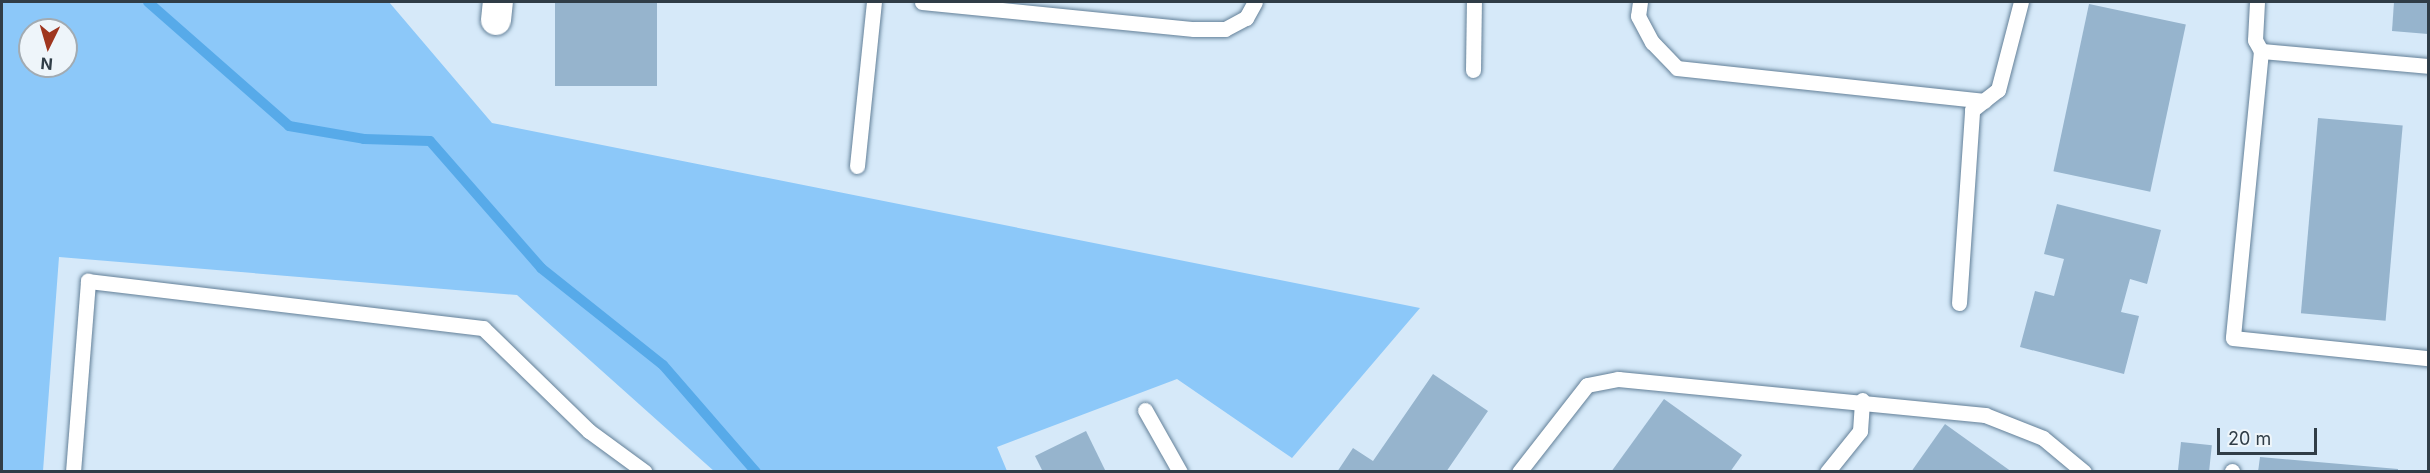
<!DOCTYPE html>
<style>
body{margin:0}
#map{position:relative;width:2430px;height:473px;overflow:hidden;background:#d6e9f9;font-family:Inter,sans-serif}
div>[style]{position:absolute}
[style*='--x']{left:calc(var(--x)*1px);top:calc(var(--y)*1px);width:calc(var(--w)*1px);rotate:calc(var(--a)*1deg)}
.green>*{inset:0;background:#8cc8f9}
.stream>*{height:10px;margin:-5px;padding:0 5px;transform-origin:5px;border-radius:5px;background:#57aae9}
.building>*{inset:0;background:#96b4cd;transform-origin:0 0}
.roads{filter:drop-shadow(0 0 2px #638098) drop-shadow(0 0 2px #638098)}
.lane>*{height:15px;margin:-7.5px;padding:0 7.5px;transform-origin:7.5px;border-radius:7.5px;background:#fff}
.street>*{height:30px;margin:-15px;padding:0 15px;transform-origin:15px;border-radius:15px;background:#fff}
span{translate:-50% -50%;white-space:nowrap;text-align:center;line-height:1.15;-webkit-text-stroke:4.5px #eef5fa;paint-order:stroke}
.frame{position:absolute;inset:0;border:3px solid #303d47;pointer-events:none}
.north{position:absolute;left:18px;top:18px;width:60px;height:60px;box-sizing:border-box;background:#eef5fa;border:2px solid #a2abb2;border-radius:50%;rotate:185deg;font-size:16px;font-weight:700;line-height:24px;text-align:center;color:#303d47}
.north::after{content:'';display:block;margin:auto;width:21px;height:27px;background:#9f361f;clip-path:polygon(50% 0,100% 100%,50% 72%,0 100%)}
.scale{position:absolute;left:2217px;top:428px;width:100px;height:27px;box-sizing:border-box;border:3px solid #303d47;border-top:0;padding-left:8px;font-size:18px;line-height:21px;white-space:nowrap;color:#303d47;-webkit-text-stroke:4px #eef5fa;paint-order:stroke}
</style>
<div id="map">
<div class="green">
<div style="clip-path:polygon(evenodd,2px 2px,389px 2px,492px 123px,1420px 308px,1292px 458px,1177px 379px,997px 447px,1007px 471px,715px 472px,517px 295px,59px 257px,43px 471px,2px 471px,2px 2px,30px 30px,66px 30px,66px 66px,30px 66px,30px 30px)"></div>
</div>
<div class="stream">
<div style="--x:148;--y:2;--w:188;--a:41.3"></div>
<div style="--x:289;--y:126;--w:76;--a:9.8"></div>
<div style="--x:364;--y:139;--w:66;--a:1.7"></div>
<div style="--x:430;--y:141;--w:169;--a:48.8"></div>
<div style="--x:541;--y:268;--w:156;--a:38.5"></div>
<div style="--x:663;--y:365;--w:142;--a:49"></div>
</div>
<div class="building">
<div style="left:555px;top:2px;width:102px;height:84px"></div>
<div style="clip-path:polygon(2394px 2px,2428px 2px,2428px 34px,2392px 31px)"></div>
<div style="left:2089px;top:4px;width:99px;height:171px;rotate:12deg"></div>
<div style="left:2318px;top:118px;width:85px;height:196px;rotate:5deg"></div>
<div style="clip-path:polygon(2057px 204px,2161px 230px,2147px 284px,2130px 279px,2121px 312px,2139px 316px,2124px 374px,2020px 347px,2035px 291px,2054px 296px,2064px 259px,2044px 254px)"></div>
<div style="clip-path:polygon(1433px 374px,1488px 411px,1446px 472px,1337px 472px,1353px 448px,1373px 461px)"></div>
<div style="clip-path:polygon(1664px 399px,1742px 455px,1730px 472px,1611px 472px)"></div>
<div style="clip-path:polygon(1945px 424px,2012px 472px,1911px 472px)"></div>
<div style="clip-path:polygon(1086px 431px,1106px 472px,1043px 472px,1035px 456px)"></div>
<div style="left:2181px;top:442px;width:31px;height:30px;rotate:6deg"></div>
<div style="clip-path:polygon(2260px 457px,2398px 469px,2398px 472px,2258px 472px)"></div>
</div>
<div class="roads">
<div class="lane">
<div style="--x:922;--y:2;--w:273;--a:5.7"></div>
<div style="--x:1194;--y:29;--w:31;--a:0"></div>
<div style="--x:1225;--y:29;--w:24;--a:-28"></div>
<div style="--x:1246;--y:18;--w:18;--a:-61"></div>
<div style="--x:1640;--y:2;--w:14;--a:98"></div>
<div style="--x:1638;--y:16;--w:30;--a:62"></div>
<div style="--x:1652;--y:42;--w:36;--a:46"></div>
<div style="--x:1677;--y:68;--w:309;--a:6.1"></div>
<div style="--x:2257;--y:2;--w:38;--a:93"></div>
<div style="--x:2255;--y:40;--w:13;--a:61"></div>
<div style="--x:2261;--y:51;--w:288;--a:95.6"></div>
<div style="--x:2233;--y:338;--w:196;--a:5.9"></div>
<div style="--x:2261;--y:51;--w:168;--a:5.1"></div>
<div style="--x:1473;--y:70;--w:68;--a:-89.2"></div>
<div style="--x:857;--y:166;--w:165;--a:-84.1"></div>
<div style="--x:1959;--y:303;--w:193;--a:-86.1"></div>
<div style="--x:1972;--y:110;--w:33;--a:-38"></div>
<div style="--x:1998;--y:90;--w:91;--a:-75.4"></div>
<div style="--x:1145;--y:410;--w:71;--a:60.6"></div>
<div style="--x:73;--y:472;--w:192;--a:-85.5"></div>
<div style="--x:88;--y:281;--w:398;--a:6.8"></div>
<div style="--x:483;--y:328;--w:148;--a:44.2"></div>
<div style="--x:589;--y:431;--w:69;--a:36.2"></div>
<div style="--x:1519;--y:472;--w:110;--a:-52"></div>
<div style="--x:1587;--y:385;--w:32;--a:-11"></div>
<div style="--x:1618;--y:379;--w:369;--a:5.6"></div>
<div style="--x:1985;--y:415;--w:62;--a:21.6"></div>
<div style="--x:2043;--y:438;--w:53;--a:39.7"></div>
<div style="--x:1827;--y:472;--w:53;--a:-51.2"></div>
<div style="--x:1860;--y:431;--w:31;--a:-86"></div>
<div style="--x:2232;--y:472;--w:1;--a:-90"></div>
</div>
<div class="street">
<div style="--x:496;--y:20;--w:18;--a:-84"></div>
</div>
</div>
<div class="frame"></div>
<div class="north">N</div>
<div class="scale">20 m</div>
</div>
